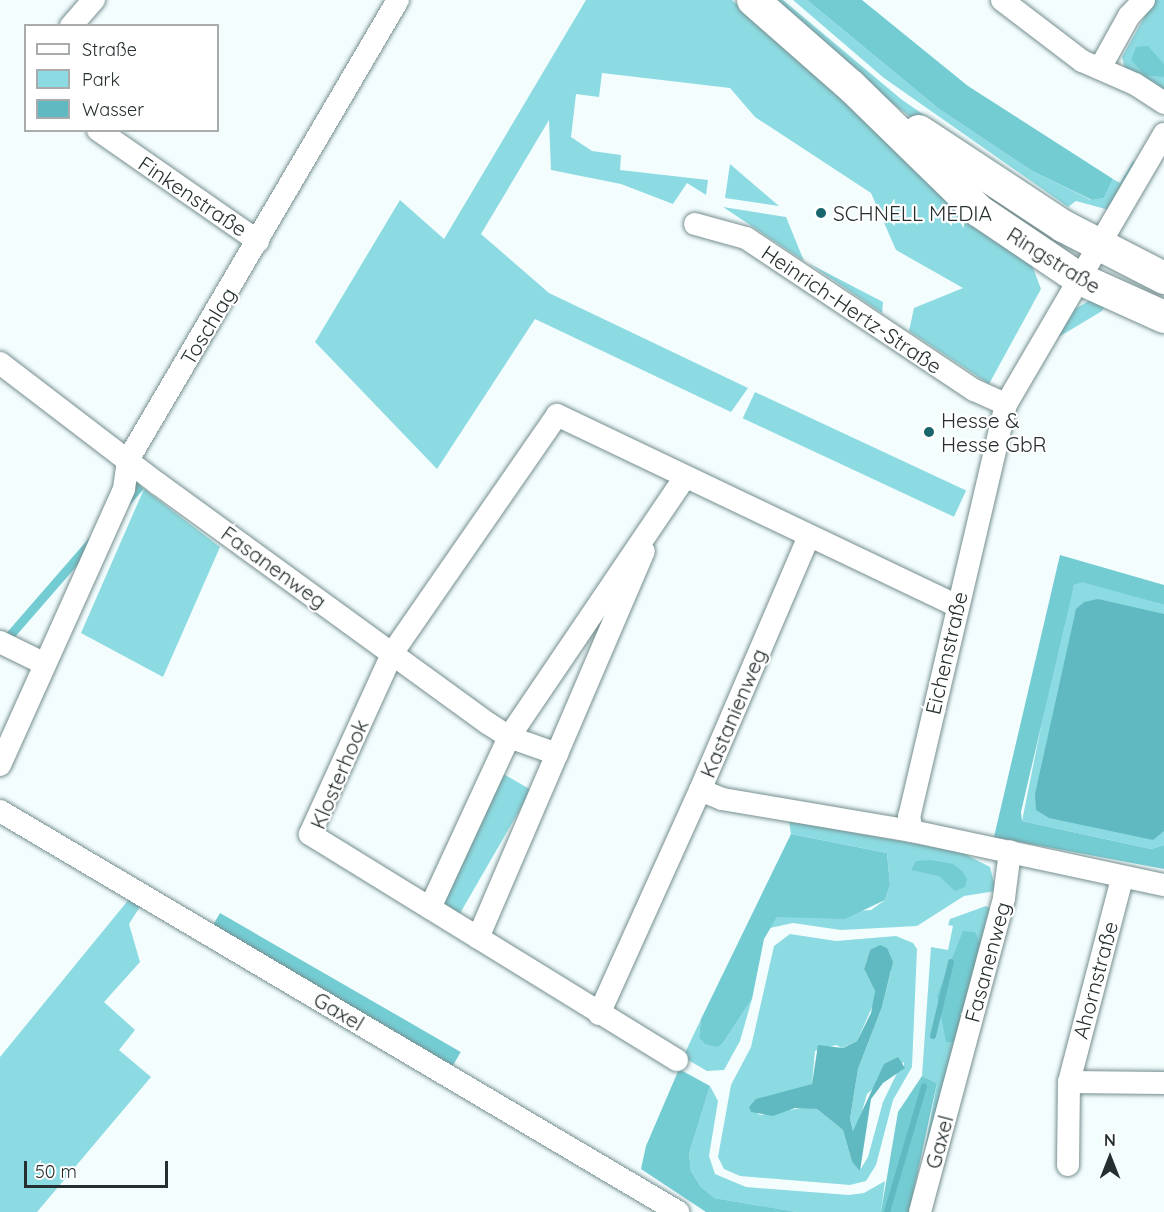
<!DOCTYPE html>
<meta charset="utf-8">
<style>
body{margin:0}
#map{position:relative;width:1164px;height:1212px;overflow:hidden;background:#f3fdfe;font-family:Quicksand,sans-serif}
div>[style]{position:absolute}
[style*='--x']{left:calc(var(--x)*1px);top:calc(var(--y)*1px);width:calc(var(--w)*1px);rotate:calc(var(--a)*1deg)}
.green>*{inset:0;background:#8ddbe2;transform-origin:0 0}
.forest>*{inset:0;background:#74ccd3;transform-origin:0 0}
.water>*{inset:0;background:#60b9c0}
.stream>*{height:6px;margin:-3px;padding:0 3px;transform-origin:3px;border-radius:3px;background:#60b9c0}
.roads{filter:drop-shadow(0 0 2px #768e8f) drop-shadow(0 0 2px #768e8f)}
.street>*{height:22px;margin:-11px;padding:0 11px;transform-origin:11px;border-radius:11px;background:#fff}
.secondary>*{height:32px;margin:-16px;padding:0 16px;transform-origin:16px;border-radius:16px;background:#fff}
.dots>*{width:16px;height:16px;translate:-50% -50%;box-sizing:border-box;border:3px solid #fff;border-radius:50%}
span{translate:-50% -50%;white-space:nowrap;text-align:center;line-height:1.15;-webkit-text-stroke:4.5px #fff;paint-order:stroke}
.street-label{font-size:21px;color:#262f30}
.poi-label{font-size:21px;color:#262f30}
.left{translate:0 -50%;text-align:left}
.legend{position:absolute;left:24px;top:24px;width:195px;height:108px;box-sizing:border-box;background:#fff;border:2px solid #a8acac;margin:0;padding:8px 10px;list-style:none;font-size:18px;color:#262f30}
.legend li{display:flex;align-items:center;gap:12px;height:30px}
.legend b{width:30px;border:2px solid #a8acac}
.north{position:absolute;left:1080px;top:1128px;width:60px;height:60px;-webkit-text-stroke:4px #fff;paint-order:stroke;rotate:0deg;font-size:16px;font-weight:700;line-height:24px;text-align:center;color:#262f30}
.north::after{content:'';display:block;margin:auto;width:21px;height:27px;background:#262f30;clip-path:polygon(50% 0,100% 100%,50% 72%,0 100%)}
.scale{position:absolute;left:24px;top:1161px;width:144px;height:27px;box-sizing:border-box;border:3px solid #262f30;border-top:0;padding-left:8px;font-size:18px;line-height:21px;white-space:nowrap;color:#262f30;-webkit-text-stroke:4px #fff;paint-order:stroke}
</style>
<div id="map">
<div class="green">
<div style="clip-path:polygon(586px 0,732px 0,1032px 265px,1041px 289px,989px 384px,909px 331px,914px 308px,963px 288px,896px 250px,871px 193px,755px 117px,730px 88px,602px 73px,599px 97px,576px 94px,571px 137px,592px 151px,621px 155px,620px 170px,708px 180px,706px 195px,687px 183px,673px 204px,621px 184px,551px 170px,549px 120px,481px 234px,549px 293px,748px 388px,731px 412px,535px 319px,437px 469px,315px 342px,400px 200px,444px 239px)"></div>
<div style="clip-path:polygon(771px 0,783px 0,901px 99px,1003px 170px,913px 119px,854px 74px)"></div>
<div style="clip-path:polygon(793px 0,807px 0,939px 109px,1032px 171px,1091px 200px,1104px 198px,1113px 179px,1120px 183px,1133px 161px,1141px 166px,1109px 210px,1076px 201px,1068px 207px,884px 78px)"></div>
<div style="clip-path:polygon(1154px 0,1164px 0,1164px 94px,1126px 73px,1122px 57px)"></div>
<div style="clip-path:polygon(730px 164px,779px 206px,725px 198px)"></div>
<div style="clip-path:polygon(723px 207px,786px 217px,804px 261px)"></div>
<div style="clip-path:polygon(808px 263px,883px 302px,882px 313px)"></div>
<div style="clip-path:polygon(1092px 299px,1108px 301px,1102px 311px,1057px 338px,1075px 309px)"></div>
<div style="left:755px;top:392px;width:233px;height:29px;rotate:25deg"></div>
<div style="clip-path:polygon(144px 489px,220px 547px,163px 677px,81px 633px)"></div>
<div style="clip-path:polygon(1082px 581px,1164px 605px,1164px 845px,1151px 849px,1022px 821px,1059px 637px,1074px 585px)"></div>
<div style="left:500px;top:772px;width:36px;height:144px;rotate:30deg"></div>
<div style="clip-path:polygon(789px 821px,961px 852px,990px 867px,996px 891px,964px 896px,917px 926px,841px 930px,793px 923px,770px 928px,777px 917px,871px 910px,885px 900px,890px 885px,887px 853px,791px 834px)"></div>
<div style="clip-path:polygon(130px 898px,141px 905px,129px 924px,140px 962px,104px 1002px,135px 1030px,119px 1050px,151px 1077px,37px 1212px,0 1212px,0 1057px)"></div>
<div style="clip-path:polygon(986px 906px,993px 910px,919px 1181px,937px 1083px,922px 1076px,931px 947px,948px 950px,953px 926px,948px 925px,950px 919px)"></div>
<div style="clip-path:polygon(evenodd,790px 934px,836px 941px,896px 936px,913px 943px,917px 949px,912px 1067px,893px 1100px,876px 1165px,866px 1181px,850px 1185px,740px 1176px,724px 1169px,718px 1157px,731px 1085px,751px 1047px,774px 946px,790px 934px,870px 950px,891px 971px,882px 1007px,858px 1069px,850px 1119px,853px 1131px,857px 1129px,867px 1094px,904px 1062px,904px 1068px,897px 1073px,883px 1102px,868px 1157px,860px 1170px,852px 1162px,843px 1130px,817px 1109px,807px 1107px,760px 1115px,749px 1107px,812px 1084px,815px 1051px,836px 1045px,842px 1048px,857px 1041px,873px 1005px,875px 991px,864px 969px,870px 950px)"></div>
<div style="clip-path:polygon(752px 999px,740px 1041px,724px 1070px,707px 1071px,683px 1057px,701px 1019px,699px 1037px,723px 1043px)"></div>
<div style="clip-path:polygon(710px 1086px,718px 1101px,709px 1156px,715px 1174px,746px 1187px,849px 1195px,864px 1193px,885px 1181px,881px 1212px,797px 1212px,713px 1198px,701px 1187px,691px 1171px,689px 1154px)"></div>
</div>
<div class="forest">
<div style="clip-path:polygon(807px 0,862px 0,968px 86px,1113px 179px,1104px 198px,1092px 200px,1032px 171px,939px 109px)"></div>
<div style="clip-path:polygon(1148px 46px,1164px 64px,1164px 77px,1145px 75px,1131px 60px,1136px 47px)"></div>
<div style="left:137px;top:483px;width:9px;height:265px;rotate:41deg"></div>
<div style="clip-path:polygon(1060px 555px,1164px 585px,1164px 605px,1082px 582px,1074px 585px,1021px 812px,1022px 821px,1151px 849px,1164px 845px,1164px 869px,994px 837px)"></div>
<div style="clip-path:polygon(791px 834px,887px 853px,890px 885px,885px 900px,845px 919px,777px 917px,764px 939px,752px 999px,723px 1043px,717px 1047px,705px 1044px,699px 1037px,701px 1019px)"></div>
<div style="clip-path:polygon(931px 860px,953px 864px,962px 871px,967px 879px,965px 887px,955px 891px,939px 876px,911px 870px,916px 861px)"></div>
<div style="left:220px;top:913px;width:278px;height:16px;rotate:30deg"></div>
<div style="clip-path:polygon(963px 931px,975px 932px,982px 948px,955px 1042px,946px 1042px,937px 996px)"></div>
<div style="clip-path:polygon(679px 1069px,710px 1086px,689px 1154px,691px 1171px,701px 1187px,714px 1198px,797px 1212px,706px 1212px,641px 1169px,646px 1146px)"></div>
<div style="clip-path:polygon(922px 1076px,937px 1083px,909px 1212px,881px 1212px,898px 1112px)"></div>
</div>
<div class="water">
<div style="clip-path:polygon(1098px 599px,1164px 614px,1164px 831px,1153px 840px,1049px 818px,1036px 810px,1035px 794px,1076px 609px,1084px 602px)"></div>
<div style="clip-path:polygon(880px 945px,887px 948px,893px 962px,882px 1007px,858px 1069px,850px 1119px,853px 1131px,884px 1064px,898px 1057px,905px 1068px,883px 1083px,871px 1099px,860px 1171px,852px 1162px,843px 1130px,817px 1109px,795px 1108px,773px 1116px,751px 1112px,749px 1107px,756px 1099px,812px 1084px,818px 1045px,843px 1048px,857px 1041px,871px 1013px,875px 991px,864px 969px,870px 950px)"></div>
</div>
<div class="stream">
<div style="--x:933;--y:1036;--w:76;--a:-76.3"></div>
<div style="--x:887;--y:1212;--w:131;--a:-73.6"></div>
</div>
<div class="roads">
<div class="street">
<div style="--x:1002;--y:0;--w:101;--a:37.3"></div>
<div style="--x:1082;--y:61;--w:58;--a:23.5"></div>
<div style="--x:1135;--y:84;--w:35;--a:33"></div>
<div style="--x:71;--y:26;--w:35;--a:-49"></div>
<div style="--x:1100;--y:68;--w:60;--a:-60.9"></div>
<div style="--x:1129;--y:16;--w:22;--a:-47"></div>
<div style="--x:98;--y:130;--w:195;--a:34.8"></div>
<div style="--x:1164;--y:134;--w:313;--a:120.3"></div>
<div style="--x:1006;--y:404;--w:423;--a:103.2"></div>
<div style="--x:909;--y:816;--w:15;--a:79"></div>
<div style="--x:912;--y:831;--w:258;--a:12.1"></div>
<div style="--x:695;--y:224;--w:53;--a:15.4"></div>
<div style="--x:746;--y:238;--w:274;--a:33.7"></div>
<div style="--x:974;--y:390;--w:35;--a:24"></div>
<div style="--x:0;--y:363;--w:198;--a:37.4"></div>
<div style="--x:157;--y:483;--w:410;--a:36"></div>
<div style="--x:489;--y:724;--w:24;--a:33"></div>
<div style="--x:509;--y:737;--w:51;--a:19.5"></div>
<div style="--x:809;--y:536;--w:276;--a:113.2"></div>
<div style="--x:700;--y:790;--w:24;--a:22"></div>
<div style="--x:722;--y:799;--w:193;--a:9.6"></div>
<div style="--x:0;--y:642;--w:50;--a:26.1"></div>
<div style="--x:0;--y:765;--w:303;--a:-65.8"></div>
<div style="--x:124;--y:489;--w:29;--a:-82"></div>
<div style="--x:128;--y:460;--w:533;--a:-59.59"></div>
<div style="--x:0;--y:811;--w:788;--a:30.6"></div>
<div style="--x:430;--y:908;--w:188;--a:-65.2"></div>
<div style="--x:509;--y:737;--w:314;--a:-55.9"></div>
<div style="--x:478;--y:938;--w:421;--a:-66.8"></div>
<div style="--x:599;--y:1014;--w:246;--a:-65.7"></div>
<div style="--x:677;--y:1060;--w:431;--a:-148.4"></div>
<div style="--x:310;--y:834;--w:200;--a:-65.5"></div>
<div style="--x:393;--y:652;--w:288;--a:-55.3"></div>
<div style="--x:557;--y:415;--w:443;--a:25.5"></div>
<div style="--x:1069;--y:1082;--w:95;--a:0.6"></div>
<div style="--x:1068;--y:1165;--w:83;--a:-89.3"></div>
<div style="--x:1069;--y:1082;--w:210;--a:-75.4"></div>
<div style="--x:920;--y:1212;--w:325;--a:-75"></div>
<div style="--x:1004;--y:898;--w:47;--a:-82.7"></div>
</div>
<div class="secondary">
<div style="--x:753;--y:0;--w:130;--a:41.3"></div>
<div style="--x:851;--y:86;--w:179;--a:44.3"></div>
<div style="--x:979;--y:211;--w:122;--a:34"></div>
<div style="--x:1080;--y:279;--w:92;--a:24.3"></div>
<div style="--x:919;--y:131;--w:173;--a:33.4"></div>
<div style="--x:1063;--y:226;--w:114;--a:27.2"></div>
</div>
</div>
<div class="dots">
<div style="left:821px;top:213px;background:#19676d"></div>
<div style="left:929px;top:432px;background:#19676d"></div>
</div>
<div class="street-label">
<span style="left:193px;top:196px;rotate:34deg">Finkenstraße</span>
<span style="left:1054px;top:260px;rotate:32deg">Ringstraße</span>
<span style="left:852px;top:309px;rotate:34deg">Heinrich-Hertz-Straße</span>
<span style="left:208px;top:326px;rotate:-59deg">Toschlag</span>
<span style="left:274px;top:567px;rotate:36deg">Fasanenweg</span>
<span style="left:946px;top:653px;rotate:-77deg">Eichenstraße</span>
<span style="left:733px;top:713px;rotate:-67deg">Kastanienweg</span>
<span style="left:339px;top:774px;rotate:-67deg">Klosterhook</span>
<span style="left:987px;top:962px;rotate:-75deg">Fasanenweg</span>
<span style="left:1095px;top:980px;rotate:-75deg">Ahornstraße</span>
<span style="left:339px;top:1011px;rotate:31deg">Gaxel</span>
<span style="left:939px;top:1142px;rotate:-75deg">Gaxel</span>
</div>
<div class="poi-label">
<span class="left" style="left:833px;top:213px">SCHNELL MEDIA</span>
<span class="left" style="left:941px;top:432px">Hesse &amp;<br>Hesse GbR</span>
</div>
<ul class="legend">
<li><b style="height:8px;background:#fff"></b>Straße</li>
<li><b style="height:16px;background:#8ddbe2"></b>Park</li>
<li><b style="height:16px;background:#60b9c0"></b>Wasser</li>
</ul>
<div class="north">N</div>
<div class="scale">50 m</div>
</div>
